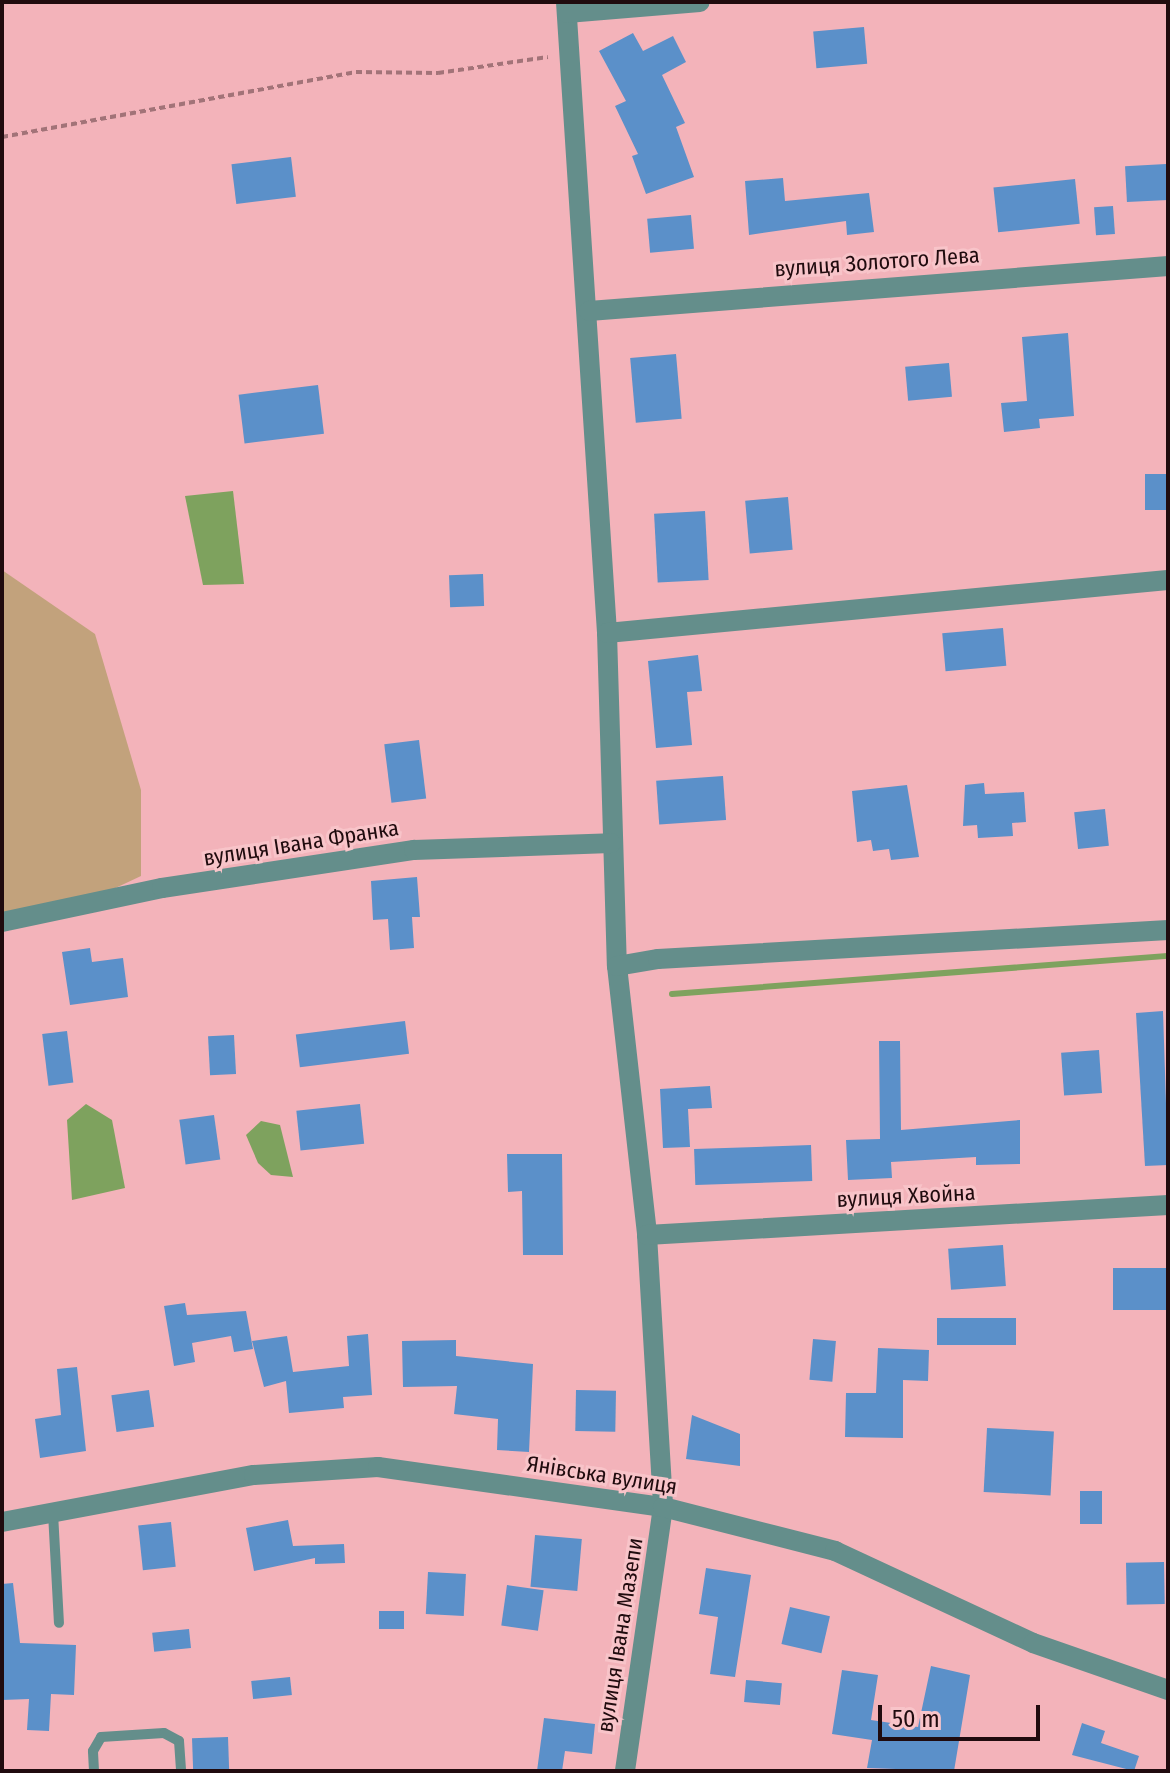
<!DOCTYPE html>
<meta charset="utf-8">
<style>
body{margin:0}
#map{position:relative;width:1170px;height:1773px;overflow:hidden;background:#f3b3ba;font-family:"Fira Sans Condensed",sans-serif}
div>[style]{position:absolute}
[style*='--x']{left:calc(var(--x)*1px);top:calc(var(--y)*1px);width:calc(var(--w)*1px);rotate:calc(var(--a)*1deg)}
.green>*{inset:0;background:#c2a27c}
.water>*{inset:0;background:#7ea25e}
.stream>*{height:6px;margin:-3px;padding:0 3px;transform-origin:3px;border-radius:3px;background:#7ea25e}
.building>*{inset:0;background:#5b90c9;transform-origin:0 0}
.path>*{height:4px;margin-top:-2px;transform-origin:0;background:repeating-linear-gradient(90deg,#a27378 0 6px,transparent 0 10px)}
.service>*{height:10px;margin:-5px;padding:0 5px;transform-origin:5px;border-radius:5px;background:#648e8b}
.minor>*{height:20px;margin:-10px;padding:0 10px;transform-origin:10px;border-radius:10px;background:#648e8b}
span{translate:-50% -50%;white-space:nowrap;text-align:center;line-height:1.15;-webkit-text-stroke:6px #f8c4c9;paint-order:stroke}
.street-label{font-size:22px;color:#200b0e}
.frame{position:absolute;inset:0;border:4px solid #200b0e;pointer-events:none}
.scale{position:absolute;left:878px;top:1705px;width:162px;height:36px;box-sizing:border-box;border:4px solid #200b0e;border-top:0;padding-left:10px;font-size:24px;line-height:28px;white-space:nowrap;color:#200b0e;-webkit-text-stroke:6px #f8c4c9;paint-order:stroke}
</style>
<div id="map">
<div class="green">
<div style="clip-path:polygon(2px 570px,95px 634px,141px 790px,141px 876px,58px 915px,2px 925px)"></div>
</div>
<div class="water">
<div style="clip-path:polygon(233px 491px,244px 584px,203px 585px,185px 496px)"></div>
<div style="clip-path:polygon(86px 1104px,112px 1120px,125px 1188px,72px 1200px,67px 1120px)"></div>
<div style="clip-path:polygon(261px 1121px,280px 1125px,293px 1177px,271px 1175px,258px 1163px,246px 1135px)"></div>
</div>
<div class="stream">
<div style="--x:672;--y:994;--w:497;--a:-4.4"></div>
</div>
<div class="building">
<div style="left:864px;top:27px;width:37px;height:51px;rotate:85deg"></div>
<div style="clip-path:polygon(633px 33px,643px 51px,673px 36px,686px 62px,662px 75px,685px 123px,676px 127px,694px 177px,646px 194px,632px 156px,638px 154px,615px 106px,626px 101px,599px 51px)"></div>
<div style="left:291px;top:157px;width:40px;height:60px;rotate:83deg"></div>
<div style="left:1166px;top:164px;width:36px;height:41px;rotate:87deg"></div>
<div style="clip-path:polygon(783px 178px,785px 201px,869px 193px,874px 232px,847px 235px,846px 221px,749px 235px,745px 181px)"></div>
<div style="left:1075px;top:179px;width:45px;height:82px;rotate:84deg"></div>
<div style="left:1113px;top:206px;width:28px;height:19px;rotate:86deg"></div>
<div style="left:691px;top:215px;width:34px;height:44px;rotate:85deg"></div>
<div style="clip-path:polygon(1068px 333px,1074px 416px,1039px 419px,1040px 428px,1004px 432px,1001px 403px,1027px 401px,1022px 337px)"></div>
<div style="left:676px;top:354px;width:65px;height:46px;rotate:85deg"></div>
<div style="left:949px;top:363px;width:34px;height:44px;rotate:85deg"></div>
<div style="left:318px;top:385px;width:49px;height:80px;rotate:83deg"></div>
<div style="left:1168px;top:474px;width:36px;height:23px;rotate:90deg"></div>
<div style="left:788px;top:497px;width:53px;height:43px;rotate:85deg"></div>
<div style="left:705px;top:511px;width:69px;height:51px;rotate:87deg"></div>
<div style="left:483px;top:574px;width:32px;height:34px;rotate:88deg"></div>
<div style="left:1003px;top:628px;width:38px;height:61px;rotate:85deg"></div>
<div style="clip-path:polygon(698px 655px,702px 691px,687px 692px,692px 745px,656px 748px,648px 661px)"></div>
<div style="left:419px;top:740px;width:59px;height:35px;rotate:83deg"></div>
<div style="left:723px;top:776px;width:44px;height:67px;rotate:86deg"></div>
<div style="clip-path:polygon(984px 783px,985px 794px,1024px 792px,1026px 822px,1012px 823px,1013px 836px,978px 838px,977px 825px,963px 826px,965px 785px)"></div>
<div style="clip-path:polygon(907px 785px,919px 857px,891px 860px,889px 849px,873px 851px,871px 840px,857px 842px,852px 791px)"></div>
<div style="left:1105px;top:809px;width:37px;height:31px;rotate:84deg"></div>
<div style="clip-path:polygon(417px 877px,420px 917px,412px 917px,414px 948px,390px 950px,388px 919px,373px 920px,371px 881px)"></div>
<div style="clip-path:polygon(90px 948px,92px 962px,123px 958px,128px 997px,70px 1005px,62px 952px)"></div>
<div style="clip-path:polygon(1163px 1011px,1168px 1165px,1145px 1166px,1136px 1013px)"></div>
<div style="left:405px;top:1021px;width:33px;height:110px;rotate:83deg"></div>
<div style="left:67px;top:1031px;width:52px;height:25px;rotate:83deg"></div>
<div style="left:234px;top:1035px;width:39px;height:26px;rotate:87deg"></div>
<div style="clip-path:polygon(879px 1041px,900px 1041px,901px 1130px,1020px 1120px,1020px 1164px,976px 1165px,976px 1157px,891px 1162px,892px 1178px,848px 1180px,846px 1140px,880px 1139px)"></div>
<div style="left:1099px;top:1050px;width:43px;height:38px;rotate:86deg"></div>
<div style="clip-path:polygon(710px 1086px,712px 1108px,688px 1109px,690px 1147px,663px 1148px,660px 1089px)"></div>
<div style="left:360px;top:1104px;width:40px;height:64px;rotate:84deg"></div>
<div style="left:214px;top:1115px;width:45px;height:35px;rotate:82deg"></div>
<div style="left:811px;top:1145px;width:36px;height:117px;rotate:88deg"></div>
<div style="clip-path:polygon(507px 1154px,562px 1154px,563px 1255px,523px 1255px,522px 1191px,508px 1192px)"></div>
<div style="left:1003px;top:1245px;width:41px;height:55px;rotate:86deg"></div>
<div style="left:1168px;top:1268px;width:42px;height:55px;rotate:90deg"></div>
<div style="clip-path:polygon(185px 1303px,187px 1315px,246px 1311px,253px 1349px,234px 1352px,231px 1336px,192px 1343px,195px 1362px,174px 1366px,164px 1306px)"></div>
<div style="left:1016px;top:1318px;width:27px;height:79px;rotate:90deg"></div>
<div style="clip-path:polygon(368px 1334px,372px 1395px,343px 1397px,344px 1408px,289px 1413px,286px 1381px,264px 1387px,252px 1341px,287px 1336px,293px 1372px,349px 1366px,347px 1336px)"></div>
<div style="left:813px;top:1339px;width:23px;height:41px;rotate:5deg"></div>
<div style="clip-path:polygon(456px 1340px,456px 1356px,533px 1364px,529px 1452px,497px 1450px,498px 1419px,454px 1414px,457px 1386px,403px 1387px,402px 1341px)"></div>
<div style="clip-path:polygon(878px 1348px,929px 1350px,928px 1381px,903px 1380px,903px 1438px,845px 1437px,846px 1393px,876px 1393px)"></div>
<div style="clip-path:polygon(77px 1367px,86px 1451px,40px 1458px,35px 1419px,61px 1415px,57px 1369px)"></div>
<div style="left:149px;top:1390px;width:37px;height:38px;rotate:82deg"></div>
<div style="left:576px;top:1390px;width:40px;height:41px;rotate:1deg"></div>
<div style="clip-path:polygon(692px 1415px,740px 1434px,740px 1466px,686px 1459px)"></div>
<div style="left:987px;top:1428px;width:67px;height:64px;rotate:3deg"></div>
<div style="left:1080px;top:1491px;width:22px;height:33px"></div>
<div style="clip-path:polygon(288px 1520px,293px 1546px,344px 1544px,345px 1563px,315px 1564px,315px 1558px,254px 1571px,246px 1528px)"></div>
<div style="left:171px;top:1522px;width:45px;height:33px;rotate:84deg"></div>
<div style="left:535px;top:1535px;width:47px;height:52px;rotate:5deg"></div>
<div style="left:1164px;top:1562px;width:42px;height:38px;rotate:89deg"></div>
<div style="clip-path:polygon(706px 1568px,751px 1575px,735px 1677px,710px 1674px,718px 1617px,699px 1614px)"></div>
<div style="left:428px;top:1572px;width:38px;height:42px;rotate:3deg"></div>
<div style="clip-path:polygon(13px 1583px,20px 1643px,76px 1645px,74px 1695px,51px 1694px,49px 1731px,27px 1730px,29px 1699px,2px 1700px,2px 1584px)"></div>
<div style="left:507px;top:1585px;width:37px;height:41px;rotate:8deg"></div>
<div style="left:790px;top:1607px;width:41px;height:38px;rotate:13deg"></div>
<div style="left:379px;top:1611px;width:25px;height:18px"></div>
<div style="left:189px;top:1629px;width:19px;height:37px;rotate:84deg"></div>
<div style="clip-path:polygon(931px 1666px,970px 1675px,954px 1771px,867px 1768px,872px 1740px,832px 1734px,842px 1670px,878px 1675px,871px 1720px,918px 1727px)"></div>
<div style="left:290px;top:1677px;width:18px;height:39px;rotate:84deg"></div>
<div style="left:746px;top:1680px;width:36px;height:22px;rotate:5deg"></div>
<div style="clip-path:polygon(544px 1718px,595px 1724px,592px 1754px,565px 1751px,562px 1771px,537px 1771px)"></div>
<div style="clip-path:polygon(1082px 1723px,1105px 1731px,1101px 1743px,1139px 1756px,1134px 1771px,1072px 1755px)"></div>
<div style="left:228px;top:1737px;width:34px;height:36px;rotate:88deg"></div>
</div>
<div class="path">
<div style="--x:2;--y:137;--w:360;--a:-10.4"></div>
<div style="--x:356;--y:72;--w:82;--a:0.7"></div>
<div style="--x:438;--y:73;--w:111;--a:-8.3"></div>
</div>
<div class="service">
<div style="--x:53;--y:1513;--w:110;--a:86.9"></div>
<div style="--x:94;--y:1771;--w:20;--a:-93"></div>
<div style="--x:93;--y:1751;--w:16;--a:-60"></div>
<div style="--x:101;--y:1737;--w:63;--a:-3.6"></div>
<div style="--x:164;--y:1733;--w:17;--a:28"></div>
<div style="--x:179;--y:1741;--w:30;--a:86"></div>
</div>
<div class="minor">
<div style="--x:566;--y:2;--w:632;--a:86.28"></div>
<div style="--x:607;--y:633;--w:333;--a:88.3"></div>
<div style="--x:617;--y:966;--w:271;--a:83.6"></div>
<div style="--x:647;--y:1235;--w:272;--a:86.6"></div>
<div style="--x:663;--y:1507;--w:267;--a:98.2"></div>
<div style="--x:567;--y:13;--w:133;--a:-4.7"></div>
<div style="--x:589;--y:311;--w:581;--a:-4.44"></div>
<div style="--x:607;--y:633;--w:563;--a:-5.4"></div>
<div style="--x:2;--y:922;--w:164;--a:-12"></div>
<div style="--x:162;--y:888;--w:255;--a:-8.6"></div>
<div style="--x:414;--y:850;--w:197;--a:-2"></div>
<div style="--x:617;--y:966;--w:42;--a:-9.7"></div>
<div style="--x:658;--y:959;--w:511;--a:-3.25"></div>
<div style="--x:647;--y:1235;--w:522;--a:-3.3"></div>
<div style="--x:2;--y:1522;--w:256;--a:-10.6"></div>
<div style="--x:254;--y:1475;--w:124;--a:-3.7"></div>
<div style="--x:378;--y:1467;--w:288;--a:8"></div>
<div style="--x:663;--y:1507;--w:178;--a:14.3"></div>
<div style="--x:835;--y:1551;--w:218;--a:24.9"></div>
<div style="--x:1033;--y:1643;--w:143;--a:19.2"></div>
</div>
<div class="street-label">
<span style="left:877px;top:262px;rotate:-4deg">вулиця Золотого Лева</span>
<span style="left:301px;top:843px;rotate:-9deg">вулиця Івана Франка</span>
<span style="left:906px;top:1196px;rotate:-3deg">вулиця Хвойна</span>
<span style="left:602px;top:1475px;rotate:9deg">Янівська вулиця</span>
<span style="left:620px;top:1635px;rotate:-81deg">вулиця Івана Мазепи</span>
</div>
<div class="frame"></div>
<div class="scale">50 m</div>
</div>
